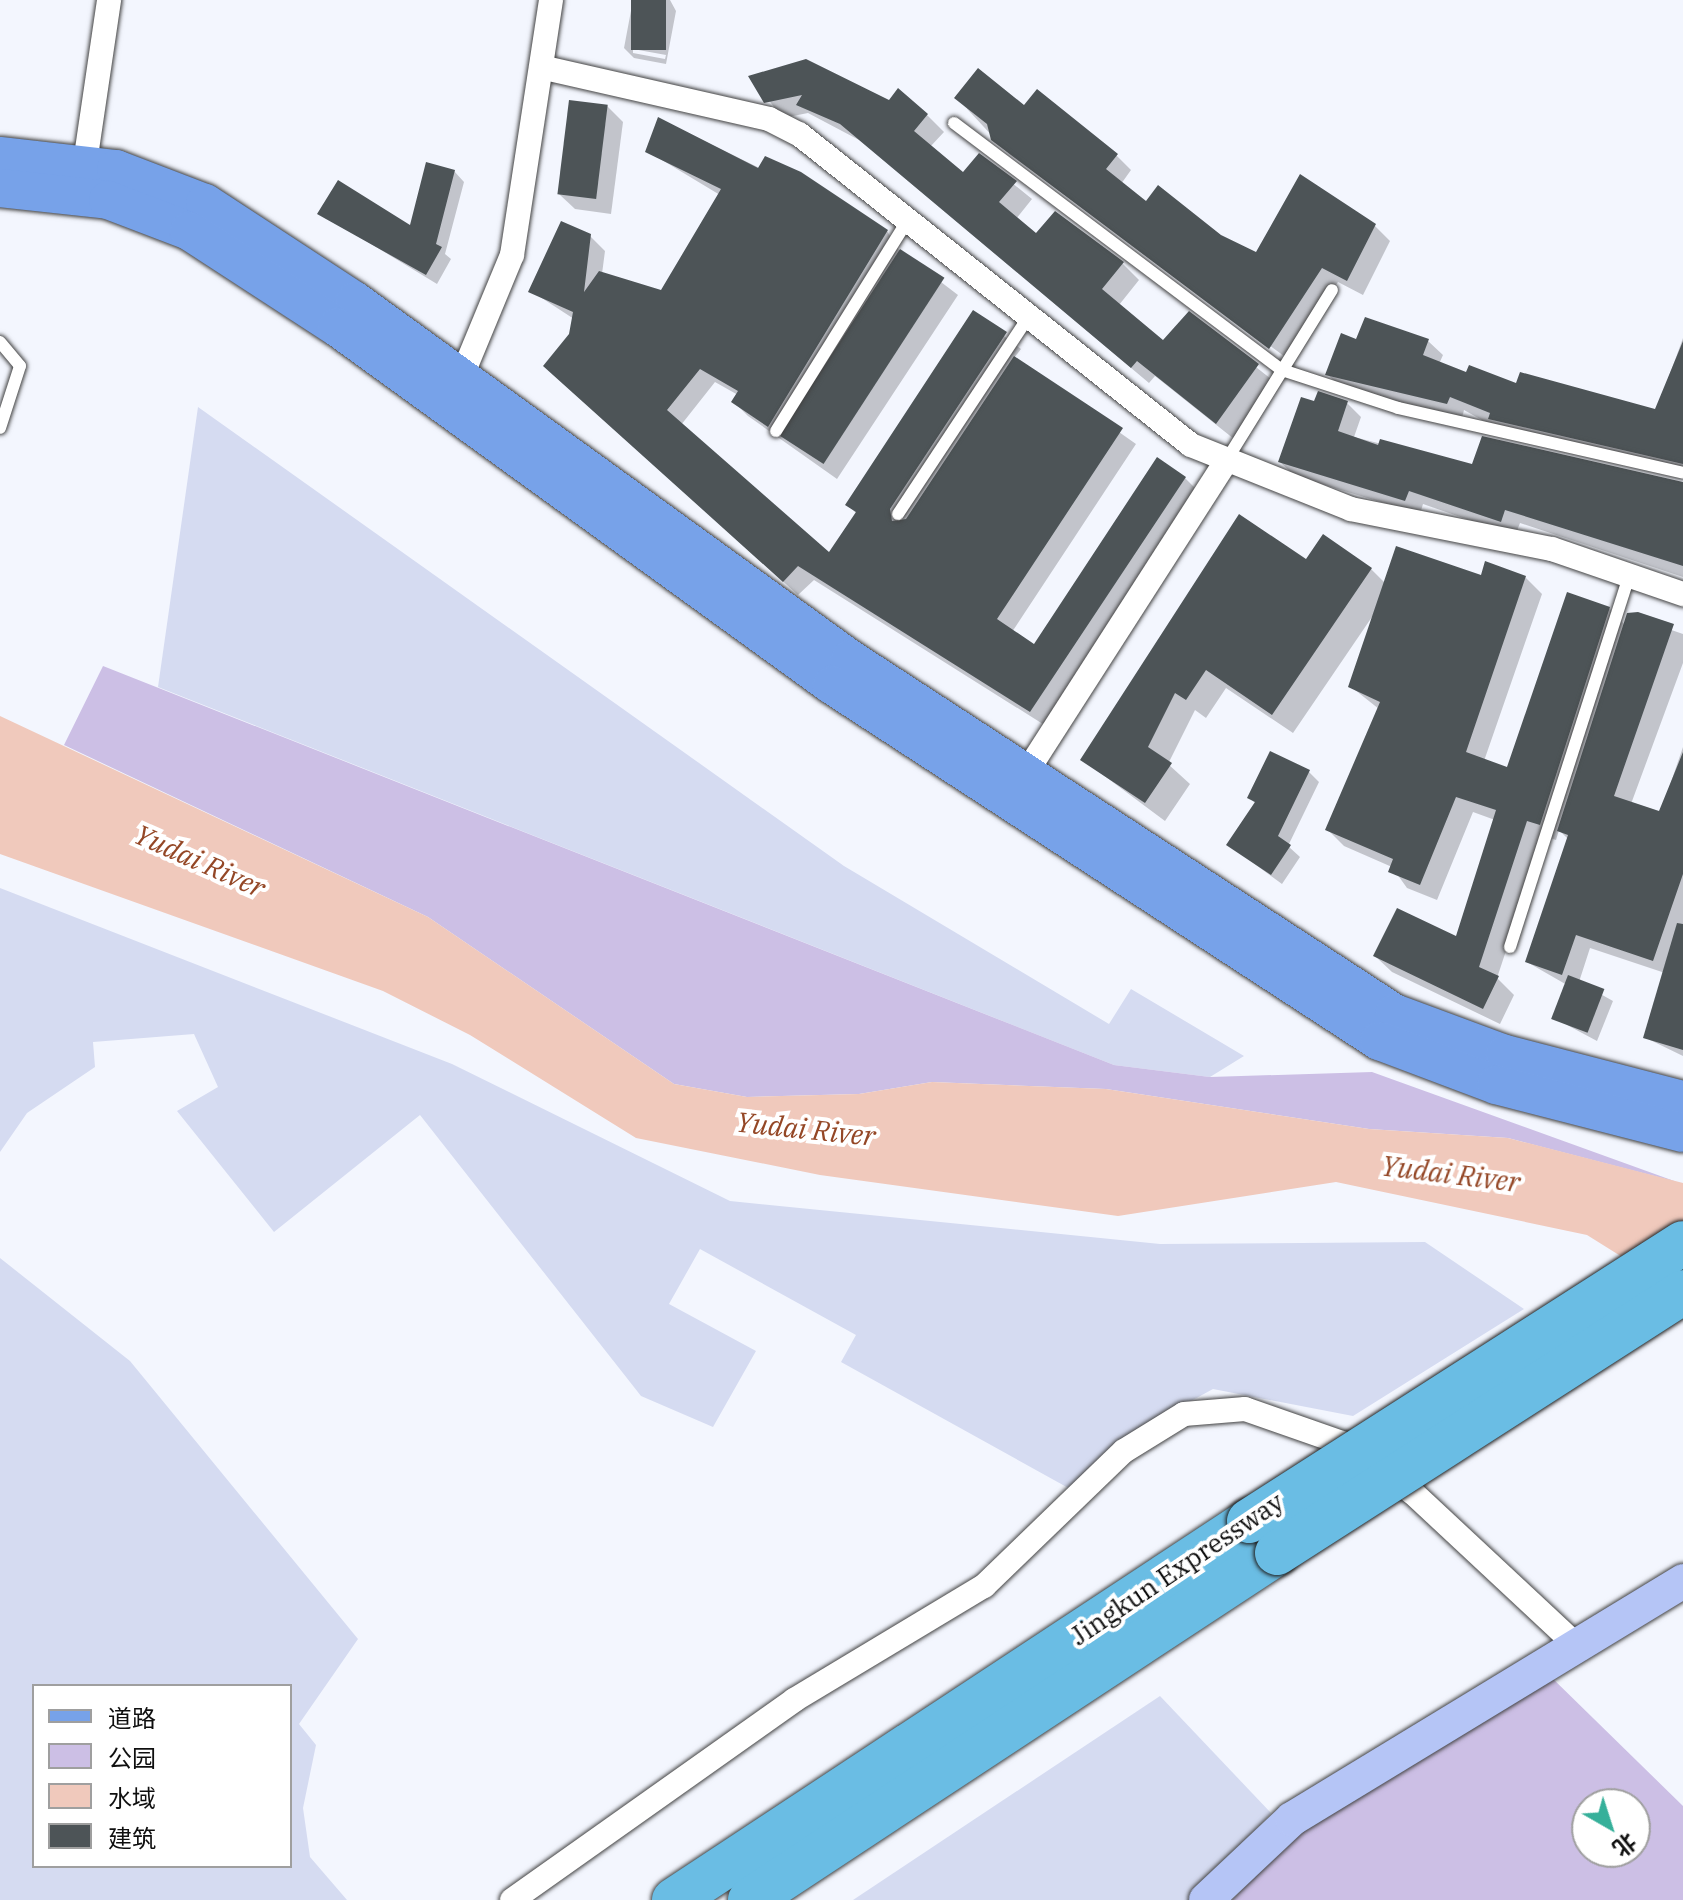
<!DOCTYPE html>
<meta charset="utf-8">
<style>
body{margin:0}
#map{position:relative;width:1683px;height:1900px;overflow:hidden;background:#f3f6fe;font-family:"IBM Plex Serif","Noto Sans SC",serif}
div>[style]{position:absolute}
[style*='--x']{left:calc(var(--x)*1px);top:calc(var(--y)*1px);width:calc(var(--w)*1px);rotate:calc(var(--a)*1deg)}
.farmland>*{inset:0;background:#d5dbf1}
.green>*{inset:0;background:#ccbfe5}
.water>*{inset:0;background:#f0c9bc}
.shadow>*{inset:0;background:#0003}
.building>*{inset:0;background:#4d5457;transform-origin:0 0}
.roads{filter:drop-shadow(0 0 2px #424242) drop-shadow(0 0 2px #424242)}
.lane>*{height:12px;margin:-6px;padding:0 6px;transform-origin:6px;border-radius:6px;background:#fff}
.street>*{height:24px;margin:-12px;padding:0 12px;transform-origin:12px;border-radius:12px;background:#fff}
.secondary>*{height:34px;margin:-17px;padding:0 17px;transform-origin:17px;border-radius:17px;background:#b5c5f6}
.primary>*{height:38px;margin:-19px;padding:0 19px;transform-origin:19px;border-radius:19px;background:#77a2e9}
.highway>*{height:44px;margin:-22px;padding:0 22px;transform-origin:22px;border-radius:22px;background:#6abde4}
.bridges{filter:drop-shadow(0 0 2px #202020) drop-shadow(0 0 2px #202020)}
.highway-bridge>*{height:44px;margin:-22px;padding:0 22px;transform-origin:22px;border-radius:22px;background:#6abde4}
span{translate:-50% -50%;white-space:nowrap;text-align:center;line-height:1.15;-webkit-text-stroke:8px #fff;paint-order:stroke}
.street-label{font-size:26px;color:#0f0f0f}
.water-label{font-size:28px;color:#944726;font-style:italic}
.legend{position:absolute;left:32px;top:1684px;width:260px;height:184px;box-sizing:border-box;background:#fff;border:2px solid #9f9f9f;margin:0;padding:10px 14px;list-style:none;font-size:24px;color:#0f0f0f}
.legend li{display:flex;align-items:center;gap:16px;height:40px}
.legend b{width:40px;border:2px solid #9f9f9f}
.north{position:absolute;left:1571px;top:1788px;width:80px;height:80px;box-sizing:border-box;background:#fff;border:2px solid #9f9f9f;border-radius:50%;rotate:141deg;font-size:22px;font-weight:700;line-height:32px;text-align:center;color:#0f0f0f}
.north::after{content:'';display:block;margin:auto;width:28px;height:36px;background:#36b09a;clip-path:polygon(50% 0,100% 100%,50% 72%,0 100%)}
</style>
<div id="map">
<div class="farmland">
<div style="clip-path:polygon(198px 407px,844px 866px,1109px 1024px,1131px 989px,1244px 1056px,1210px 1077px,1114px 1065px,158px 687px)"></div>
<div style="clip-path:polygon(0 888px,452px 1064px,730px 1201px,1160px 1244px,1425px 1242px,1524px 1309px,1353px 1416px,1213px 1389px,1134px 1432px,1072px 1490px,841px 1362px,856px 1335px,700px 1249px,669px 1304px,756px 1351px,713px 1427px,641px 1396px,420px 1115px,274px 1232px,177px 1111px,218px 1087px,194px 1034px,93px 1042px,95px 1067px,27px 1113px,0 1152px)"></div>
<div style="clip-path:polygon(evenodd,0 1258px,130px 1361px,358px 1639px,299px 1724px,316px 1745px,303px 1808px,310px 1857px,347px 1900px,0 1900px,0 1258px,290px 1686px,290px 1866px,34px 1866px,34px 1686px,290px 1686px)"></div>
<div style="clip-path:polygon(1160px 1696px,1271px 1813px,1191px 1900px,853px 1900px)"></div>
</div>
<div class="green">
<div style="clip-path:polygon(103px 666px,1114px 1065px,1210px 1077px,1372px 1072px,1677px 1182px,1508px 1138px,1369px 1129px,1106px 1089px,932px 1082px,859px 1094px,747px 1097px,674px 1084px,428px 917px,64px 745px)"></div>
<div style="clip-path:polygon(evenodd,1548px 1674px,1683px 1806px,1683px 1900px,1232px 1900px,1292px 1839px,1548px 1674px,1587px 1804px,1635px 1804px,1635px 1852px,1587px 1852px,1587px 1804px)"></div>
</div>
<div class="water">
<div style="clip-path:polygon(0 716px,428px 917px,674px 1084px,747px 1097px,859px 1094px,932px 1082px,1106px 1089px,1369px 1129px,1508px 1138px,1683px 1183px,1683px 1295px,1587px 1235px,1336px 1182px,1118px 1216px,820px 1175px,636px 1138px,470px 1035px,383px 991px,0 854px)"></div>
</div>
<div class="shadow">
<div style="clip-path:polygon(evenodd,633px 0,670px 0,676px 11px,666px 64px,634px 58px,624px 48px,633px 0,633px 49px,666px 55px,665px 59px,633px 53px,633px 49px)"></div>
<div style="clip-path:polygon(751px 78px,927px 115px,944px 132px,930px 147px,963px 175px,979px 156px,1032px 199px,1016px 219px,1036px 236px,1056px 213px,1123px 264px,1139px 280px,1119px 305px,1163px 343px,1189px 314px,1275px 382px,1234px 439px,1155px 376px,1149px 383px,859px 140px,808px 113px,783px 118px)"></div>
<div style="clip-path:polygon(957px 98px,1025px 108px,1116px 155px,1131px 170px,1121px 184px,1146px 203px,1256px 254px,1375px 226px,1390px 241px,1363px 295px,1338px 282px,1288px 359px,1009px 154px)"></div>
<div style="clip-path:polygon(607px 106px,623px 122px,611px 214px,575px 209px,559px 194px)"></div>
<div style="clip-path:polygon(660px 119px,887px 231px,899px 250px,958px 295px,837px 479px,748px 416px,733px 401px,738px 395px,715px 382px,681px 425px,830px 555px,857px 514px,848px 505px,974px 313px,1021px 349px,1014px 358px,1136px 444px,1012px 632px,1035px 647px,1185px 478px,1200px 493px,1046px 726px,814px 580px,798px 595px,561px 380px,574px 319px,531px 291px,590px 236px,605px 251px,602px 274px,662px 292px,720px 195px,647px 151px)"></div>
<div style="clip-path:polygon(454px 171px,464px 182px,445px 254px,451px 259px,437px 284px,320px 213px,411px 228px)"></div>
<div style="clip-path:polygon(1683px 338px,1683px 474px,1505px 433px,1464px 410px,1462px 418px,1342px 388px,1327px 374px,1357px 342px,1428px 341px,1443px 355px,1439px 364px,1467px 374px,1656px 412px)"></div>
<div style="clip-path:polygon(1347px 403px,1361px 417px,1354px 437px,1473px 467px,1683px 483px,1683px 577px,1520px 523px,1515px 536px,1423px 504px,1420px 514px,1295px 476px,1280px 462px,1316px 404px)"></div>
<div style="clip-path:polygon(1307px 561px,1371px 569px,1385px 583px,1525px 577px,1542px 594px,1484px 761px,1508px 769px,1609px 608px,1625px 625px,1628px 615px,1683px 634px,1683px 663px,1631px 804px,1660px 814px,1683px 747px,1683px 1056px,1646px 1038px,1665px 973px,1590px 948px,1579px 982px,1613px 1001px,1597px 1041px,1554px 1018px,1567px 985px,1527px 962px,1569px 840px,1559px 830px,1556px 840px,1544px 836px,1497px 978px,1514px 995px,1500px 1024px,1392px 972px,1375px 956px,1457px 939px,1495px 820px,1473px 812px,1437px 900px,1407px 888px,1392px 867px,1344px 846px,1328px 830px,1379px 709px,1350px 686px,1374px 614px,1293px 733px,1226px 688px,1206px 718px,1195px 710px,1168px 764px,1190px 784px,1165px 821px,1083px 760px)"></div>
<div style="clip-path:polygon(1309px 772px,1319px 782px,1288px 846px,1300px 857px,1282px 884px,1229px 845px,1256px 804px,1250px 798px)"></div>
</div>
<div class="building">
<div style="left:631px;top:0;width:35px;height:50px"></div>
<div style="clip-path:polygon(806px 59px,889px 100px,898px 88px,928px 114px,914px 131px,963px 172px,979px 153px,1017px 181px,999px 202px,1036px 233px,1055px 211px,1124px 262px,1102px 289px,1163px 340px,1189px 311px,1259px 364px,1216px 424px,1137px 361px,1131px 368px,840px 124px,796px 105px,802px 95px,764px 103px,748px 76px)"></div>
<div style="clip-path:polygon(978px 68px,1024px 105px,1037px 89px,1118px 154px,1106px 169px,1146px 201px,1158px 185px,1221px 235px,1256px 252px,1300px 174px,1376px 224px,1347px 281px,1322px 268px,1269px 349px,991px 140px,987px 124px,954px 98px)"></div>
<div style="left:569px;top:100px;width:39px;height:95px;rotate:7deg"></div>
<div style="clip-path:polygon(658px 117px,758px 168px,765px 156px,801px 172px,888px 230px,768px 427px,731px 402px,738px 391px,700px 369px,667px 410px,829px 552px,856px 512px,845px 505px,973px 310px,1007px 332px,890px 509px,892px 521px,906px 519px,1014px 356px,1123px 428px,997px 619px,1034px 644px,1157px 457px,1186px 477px,1030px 712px,798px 566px,783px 582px,543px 366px,569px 334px,573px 312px,528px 292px,561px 221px,591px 234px,584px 292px,599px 271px,661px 290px,721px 189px,645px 152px)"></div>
<div style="clip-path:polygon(426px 162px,455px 170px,436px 244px,442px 247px,426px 275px,317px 214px,338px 180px,410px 225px)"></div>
<div style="left:900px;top:249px;width:53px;height:222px;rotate:33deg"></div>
<div style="clip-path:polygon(1365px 317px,1429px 339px,1423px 355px,1466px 372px,1469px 365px,1516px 383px,1520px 372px,1655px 409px,1683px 341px,1683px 464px,1488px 419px,1490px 413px,1450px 397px,1447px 404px,1325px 375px,1341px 333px,1356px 339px)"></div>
<div style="clip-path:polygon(1318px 391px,1348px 401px,1338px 431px,1378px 445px,1380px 439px,1472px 464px,1482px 436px,1683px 482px,1683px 566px,1505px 510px,1501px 522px,1409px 491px,1405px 501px,1278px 462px,1301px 397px,1314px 401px)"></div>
<div style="clip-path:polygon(1239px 514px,1306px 559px,1323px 534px,1372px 568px,1272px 715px,1206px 670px,1186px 700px,1175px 693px,1148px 747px,1172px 763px,1145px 803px,1080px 760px)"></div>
<div style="clip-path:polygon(1396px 546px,1481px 575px,1485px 561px,1526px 576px,1466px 752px,1507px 767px,1567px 592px,1610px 607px,1540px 825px,1527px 821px,1479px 967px,1499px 976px,1483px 1009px,1373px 956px,1397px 908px,1456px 936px,1496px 810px,1456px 797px,1420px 885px,1388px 872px,1393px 859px,1325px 830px,1380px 702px,1348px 687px)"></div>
<div style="clip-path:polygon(1638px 612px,1674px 624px,1614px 796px,1659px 811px,1683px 752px,1683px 874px,1653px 961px,1576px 935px,1562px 975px,1525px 962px,1568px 835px,1557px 831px,1627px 613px)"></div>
<div style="clip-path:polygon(1270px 751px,1310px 770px,1278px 836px,1291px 845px,1271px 875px,1226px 845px,1255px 802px,1247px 798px)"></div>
<div style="clip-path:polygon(1677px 923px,1683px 924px,1683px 1050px,1643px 1038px)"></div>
<div style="left:1568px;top:975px;width:39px;height:47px;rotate:21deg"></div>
</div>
<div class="roads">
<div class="lane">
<div style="--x:954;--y:123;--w:411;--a:37"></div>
<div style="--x:1282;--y:370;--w:122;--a:18.1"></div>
<div style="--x:1398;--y:408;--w:292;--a:12.8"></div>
<div style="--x:0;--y:342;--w:31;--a:50"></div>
<div style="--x:20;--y:366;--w:65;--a:107.9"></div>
<div style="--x:776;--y:431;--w:251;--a:-58"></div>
<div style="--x:1226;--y:461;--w:201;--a:-58.2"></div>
<div style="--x:898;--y:514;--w:237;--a:-56.5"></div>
<div style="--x:1510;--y:947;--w:390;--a:-72.2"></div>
</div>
<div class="street">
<div style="--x:545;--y:68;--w:230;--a:12.8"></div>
<div style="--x:769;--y:119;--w:34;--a:27"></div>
<div style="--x:799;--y:134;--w:500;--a:38.43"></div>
<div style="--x:1191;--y:445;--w:172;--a:21.8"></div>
<div style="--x:1351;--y:509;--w:205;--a:11.3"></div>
<div style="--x:1552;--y:549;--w:139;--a:19"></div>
<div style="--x:85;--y:163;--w:165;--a:-81.6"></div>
<div style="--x:461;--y:378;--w:133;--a:-67.5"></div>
<div style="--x:512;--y:255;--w:258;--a:-81.3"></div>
<div style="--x:1026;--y:773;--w:371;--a:-57.3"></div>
<div style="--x:512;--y:1900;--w:346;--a:-35.3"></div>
<div style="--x:794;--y:1700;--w:222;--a:-31"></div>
<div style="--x:984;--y:1586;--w:194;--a:-44"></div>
<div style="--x:1124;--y:1451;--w:70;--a:-31.7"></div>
<div style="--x:1184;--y:1414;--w:61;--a:-4.7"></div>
<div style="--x:1245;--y:1409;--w:103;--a:19.3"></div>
<div style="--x:1342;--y:1443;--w:87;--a:35.2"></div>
<div style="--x:1413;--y:1493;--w:223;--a:43"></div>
</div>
<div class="secondary">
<div style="--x:1206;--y:1900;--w:118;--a:-43.3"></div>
<div style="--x:1292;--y:1819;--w:458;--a:-31.3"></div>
</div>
<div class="primary">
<div style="--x:0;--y:156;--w:117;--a:6.4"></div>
<div style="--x:116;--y:169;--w:95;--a:20.9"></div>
<div style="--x:205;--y:203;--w:179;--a:33.2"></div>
<div style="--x:355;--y:301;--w:611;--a:35.88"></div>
<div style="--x:850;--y:659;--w:649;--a:33.05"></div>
<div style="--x:1394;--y:1013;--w:118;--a:20.3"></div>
<div style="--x:1505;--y:1054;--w:184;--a:14.5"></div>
<div style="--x:0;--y:188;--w:109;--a:6.3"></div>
<div style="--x:108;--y:200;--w:87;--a:20.9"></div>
<div style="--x:189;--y:231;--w:176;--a:33"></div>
<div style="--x:337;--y:327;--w:611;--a:35.88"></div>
<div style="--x:832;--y:685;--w:653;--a:33.06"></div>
<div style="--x:1379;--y:1041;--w:125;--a:20.6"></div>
<div style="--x:1496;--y:1085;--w:193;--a:14.4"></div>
</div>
<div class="highway">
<div style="--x:674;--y:1900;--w:689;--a:-33.39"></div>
<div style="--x:750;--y:1900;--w:631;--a:-33.36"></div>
</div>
</div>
<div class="bridges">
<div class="highway-bridge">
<div style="--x:1249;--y:1521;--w:515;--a:-32.64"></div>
<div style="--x:1277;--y:1553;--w:483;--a:-32.7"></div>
</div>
</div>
<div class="street-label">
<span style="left:1177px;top:1569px;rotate:-34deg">Jingkun Expressway</span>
</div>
<div class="water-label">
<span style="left:200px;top:861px;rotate:24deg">Yudai River</span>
<span style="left:806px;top:1129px;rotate:6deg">Yudai River</span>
<span style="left:1451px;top:1174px;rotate:7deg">Yudai River</span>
</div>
<ul class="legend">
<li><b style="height:10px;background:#77a2e9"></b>道路</li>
<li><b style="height:22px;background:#ccbfe5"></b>公园</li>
<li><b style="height:22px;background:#f0c9bc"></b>水域</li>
<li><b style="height:22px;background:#4d5457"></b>建筑</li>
</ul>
<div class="north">北</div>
</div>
